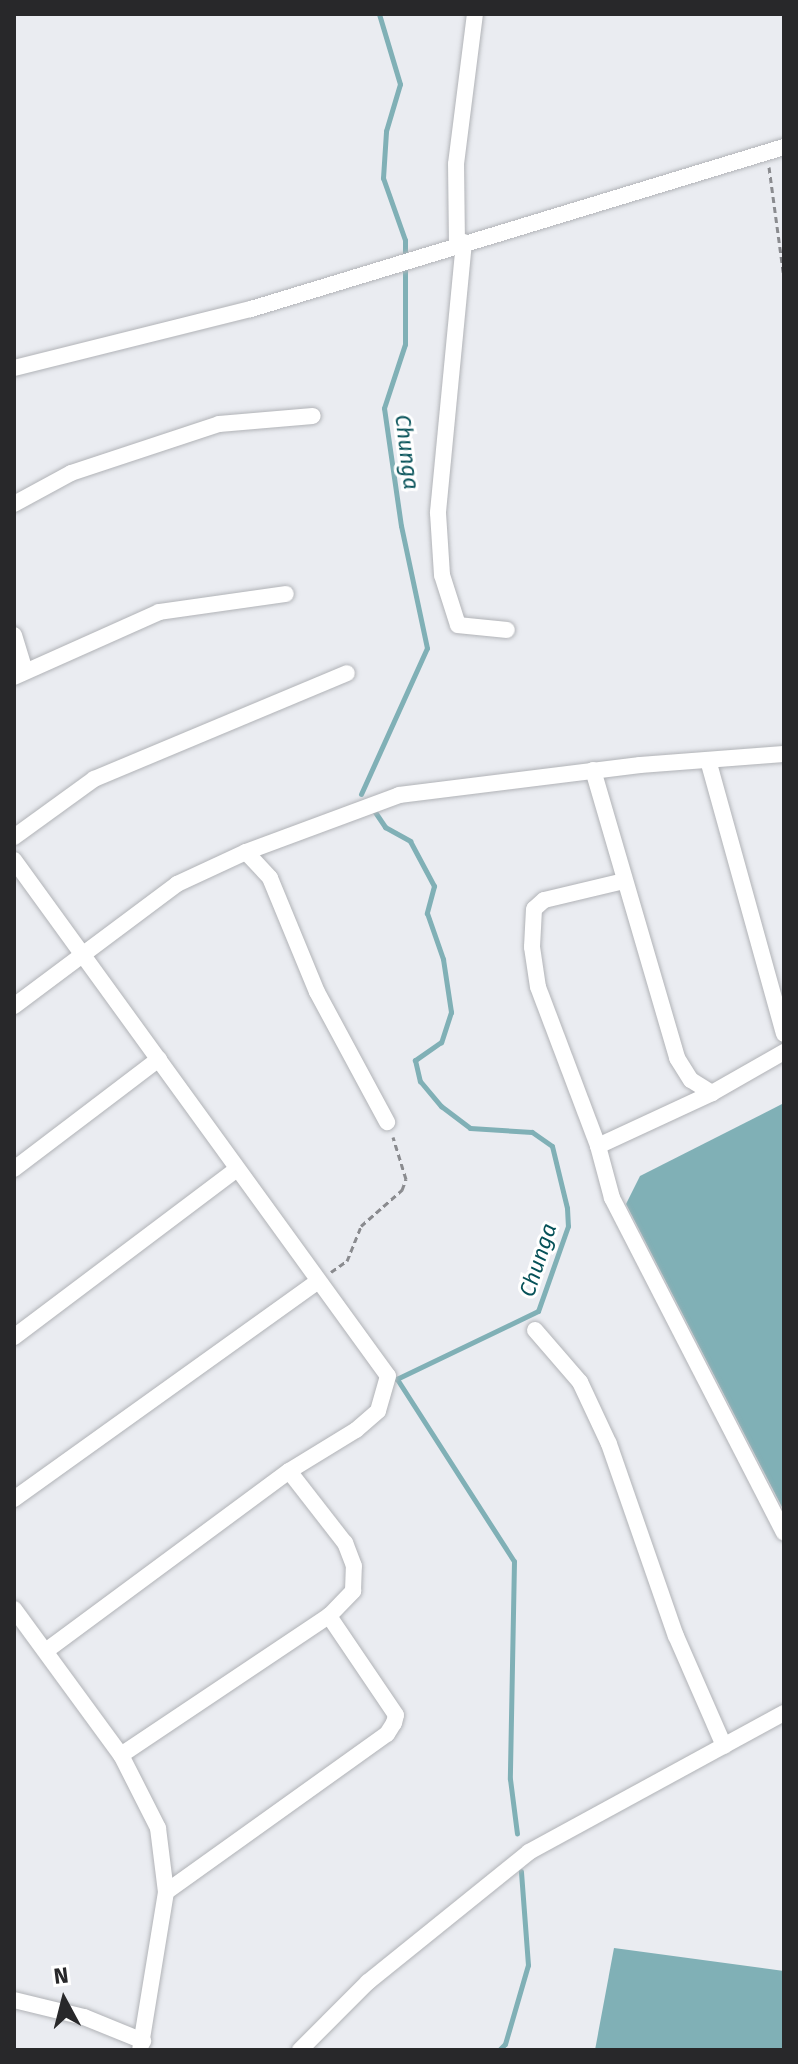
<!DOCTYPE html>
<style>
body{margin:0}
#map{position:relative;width:798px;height:2064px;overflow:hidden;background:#eaecf1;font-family:"Fira Sans",sans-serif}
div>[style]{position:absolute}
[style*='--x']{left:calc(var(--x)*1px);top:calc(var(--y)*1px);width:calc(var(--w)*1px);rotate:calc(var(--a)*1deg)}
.water>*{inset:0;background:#80b0b6}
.stream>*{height:5px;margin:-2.5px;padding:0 2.5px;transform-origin:2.5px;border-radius:2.5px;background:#80b0b6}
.path>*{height:3px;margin-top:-1.5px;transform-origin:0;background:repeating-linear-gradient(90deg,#8a8b8f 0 6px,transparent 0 10px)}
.roads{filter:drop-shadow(0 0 2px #b1b3b7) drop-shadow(0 0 2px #b1b3b7)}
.minor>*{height:16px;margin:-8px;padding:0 8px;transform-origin:8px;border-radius:8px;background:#fff}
span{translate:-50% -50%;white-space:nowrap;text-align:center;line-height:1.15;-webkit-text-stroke:6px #fff;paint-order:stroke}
.water-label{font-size:22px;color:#065158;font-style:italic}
.frame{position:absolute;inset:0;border:16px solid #28282a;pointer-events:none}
.north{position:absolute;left:24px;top:1960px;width:80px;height:80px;-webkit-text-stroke:6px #fff;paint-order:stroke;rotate:353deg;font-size:22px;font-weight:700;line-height:32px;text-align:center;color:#28282a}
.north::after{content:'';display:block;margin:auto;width:28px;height:36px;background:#28282a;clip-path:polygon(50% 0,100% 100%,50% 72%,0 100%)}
</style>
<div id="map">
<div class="water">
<div style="clip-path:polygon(784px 1103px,784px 1511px,626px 1204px,640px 1176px)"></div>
<div style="clip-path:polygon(614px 1948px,784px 1971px,784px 2050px,595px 2050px)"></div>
</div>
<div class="stream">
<div style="--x:361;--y:794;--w:160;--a:-65.7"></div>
<div style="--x:427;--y:648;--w:125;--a:-102"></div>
<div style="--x:401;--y:526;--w:119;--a:-98.2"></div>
<div style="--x:384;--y:408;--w:67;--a:-71.8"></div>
<div style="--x:405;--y:344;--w:104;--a:-90"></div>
<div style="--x:405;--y:240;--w:66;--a:-109.5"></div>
<div style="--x:383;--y:178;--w:47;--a:-86.3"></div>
<div style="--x:386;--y:131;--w:49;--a:-73.4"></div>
<div style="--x:400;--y:84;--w:73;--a:-106.7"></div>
<div style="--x:373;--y:809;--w:22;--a:56"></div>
<div style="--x:385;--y:827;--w:29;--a:29"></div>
<div style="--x:410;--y:841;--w:51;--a:61.9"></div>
<div style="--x:434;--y:886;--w:28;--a:105"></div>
<div style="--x:427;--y:913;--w:49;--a:70.8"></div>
<div style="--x:443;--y:959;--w:54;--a:81.4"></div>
<div style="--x:451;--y:1012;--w:32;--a:108"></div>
<div style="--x:441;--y:1042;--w:32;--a:145"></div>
<div style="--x:415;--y:1060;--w:22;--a:77"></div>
<div style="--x:420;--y:1081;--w:33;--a:50"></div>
<div style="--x:441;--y:1106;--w:36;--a:37"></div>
<div style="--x:470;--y:1128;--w:62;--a:3.7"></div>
<div style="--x:532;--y:1132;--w:24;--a:35"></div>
<div style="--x:552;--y:1146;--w:64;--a:76.4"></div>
<div style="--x:567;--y:1208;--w:18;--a:87"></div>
<div style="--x:568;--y:1226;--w:90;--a:109.4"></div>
<div style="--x:538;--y:1311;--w:157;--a:154.3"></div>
<div style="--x:397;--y:1379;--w:216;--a:57.3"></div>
<div style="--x:514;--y:1561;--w:218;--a:91.1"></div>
<div style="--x:510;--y:1779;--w:55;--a:82.7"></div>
<div style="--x:499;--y:2050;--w:8;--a:-45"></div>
<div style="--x:505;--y:2044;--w:82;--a:-73.8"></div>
<div style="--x:528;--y:1965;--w:94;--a:-94.3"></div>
</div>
<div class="path">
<div style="--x:769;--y:167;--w:112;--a:82.3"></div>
<div style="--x:331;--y:1272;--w:19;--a:-35"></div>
<div style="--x:347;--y:1261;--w:38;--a:-68"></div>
<div style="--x:361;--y:1226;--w:55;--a:-41.3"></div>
<div style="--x:402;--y:1190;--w:12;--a:-70"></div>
<div style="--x:406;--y:1179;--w:44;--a:-107.2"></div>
</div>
<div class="roads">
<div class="minor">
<div style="--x:464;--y:242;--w:272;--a:95.5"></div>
<div style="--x:438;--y:513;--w:62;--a:86.3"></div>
<div style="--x:442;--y:575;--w:52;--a:72.3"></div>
<div style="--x:458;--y:625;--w:49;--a:5.8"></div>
<div style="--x:457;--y:244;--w:80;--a:-90.7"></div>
<div style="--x:456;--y:164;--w:151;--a:-82.8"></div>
<div style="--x:14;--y:368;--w:244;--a:-14"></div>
<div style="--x:251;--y:309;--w:557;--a:-16.91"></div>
<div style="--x:14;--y:504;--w:65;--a:-28.5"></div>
<div style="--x:71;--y:473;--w:156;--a:-18.3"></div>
<div style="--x:219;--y:424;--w:94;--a:-4.9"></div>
<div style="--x:14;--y:635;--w:38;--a:73"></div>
<div style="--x:14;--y:677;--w:159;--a:-24.1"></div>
<div style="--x:159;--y:612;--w:128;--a:-8.1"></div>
<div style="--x:708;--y:760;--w:284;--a:74.5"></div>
<div style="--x:593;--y:770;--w:300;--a:73.7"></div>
<div style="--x:677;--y:1058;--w:26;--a:58"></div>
<div style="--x:691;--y:1080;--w:25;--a:32"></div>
<div style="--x:14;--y:837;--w:99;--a:-35.9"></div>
<div style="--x:94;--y:779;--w:274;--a:-22.7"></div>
<div style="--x:246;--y:852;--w:163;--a:-20.4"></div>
<div style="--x:399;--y:795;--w:243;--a:-7.1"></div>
<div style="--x:640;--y:765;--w:144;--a:-4.4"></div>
<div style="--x:14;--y:860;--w:637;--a:54.07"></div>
<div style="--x:388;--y:1376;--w:36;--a:106"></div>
<div style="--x:378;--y:1411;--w:29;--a:139"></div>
<div style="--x:356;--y:1430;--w:79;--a:148.5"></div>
<div style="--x:289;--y:1471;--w:301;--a:143.5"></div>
<div style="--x:624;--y:881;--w:82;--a:166.6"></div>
<div style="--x:544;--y:900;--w:13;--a:138"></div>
<div style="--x:534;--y:909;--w:38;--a:93"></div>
<div style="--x:532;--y:947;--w:40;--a:81.5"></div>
<div style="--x:538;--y:987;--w:170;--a:69.3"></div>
<div style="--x:598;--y:1146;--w:54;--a:74.9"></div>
<div style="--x:612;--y:1198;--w:376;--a:62.8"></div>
<div style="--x:14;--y:1006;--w:204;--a:-36.8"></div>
<div style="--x:177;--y:884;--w:76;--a:-24.9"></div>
<div style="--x:246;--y:852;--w:35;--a:47"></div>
<div style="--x:270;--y:878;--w:123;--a:67.6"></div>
<div style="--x:317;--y:992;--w:148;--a:61.7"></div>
<div style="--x:598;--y:1146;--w:126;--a:-24.9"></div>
<div style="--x:712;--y:1093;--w:83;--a:-29.7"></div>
<div style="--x:14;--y:1169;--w:182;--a:-37.2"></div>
<div style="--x:535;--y:1330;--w:69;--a:49.1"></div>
<div style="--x:580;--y:1382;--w:68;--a:64.9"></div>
<div style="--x:609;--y:1444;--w:203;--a:70.8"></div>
<div style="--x:676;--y:1636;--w:120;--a:66.4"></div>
<div style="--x:14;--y:1337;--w:279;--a:-37"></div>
<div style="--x:14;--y:1499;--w:373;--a:-35.6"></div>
<div style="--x:14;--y:1609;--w:181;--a:53.8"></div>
<div style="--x:121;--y:1755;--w:82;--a:63.1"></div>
<div style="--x:158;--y:1828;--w:64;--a:82.9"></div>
<div style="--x:166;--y:1892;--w:160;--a:99.3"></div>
<div style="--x:121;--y:1755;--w:250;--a:-33.8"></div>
<div style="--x:329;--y:1616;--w:35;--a:-46"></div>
<div style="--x:353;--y:1591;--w:25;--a:-88"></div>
<div style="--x:354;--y:1566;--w:25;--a:-111"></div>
<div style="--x:345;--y:1543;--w:91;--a:-127.9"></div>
<div style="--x:166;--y:1892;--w:272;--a:-35.6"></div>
<div style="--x:387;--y:1734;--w:13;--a:-58"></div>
<div style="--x:394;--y:1723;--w:8;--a:-76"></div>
<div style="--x:396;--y:1715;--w:120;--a:-124.1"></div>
<div style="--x:14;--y:2000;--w:72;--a:13.7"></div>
<div style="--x:84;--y:2017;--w:64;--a:22.1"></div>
<div style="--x:300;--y:2050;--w:96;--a:-45"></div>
<div style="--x:368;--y:1982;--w:207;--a:-38.9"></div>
<div style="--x:529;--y:1852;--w:290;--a:-28.6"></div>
</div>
</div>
<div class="water-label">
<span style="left:407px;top:452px;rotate:83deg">Chunga</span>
<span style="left:538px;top:1260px;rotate:-72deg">Chunga</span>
</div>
<div class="frame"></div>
<div class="north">N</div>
</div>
